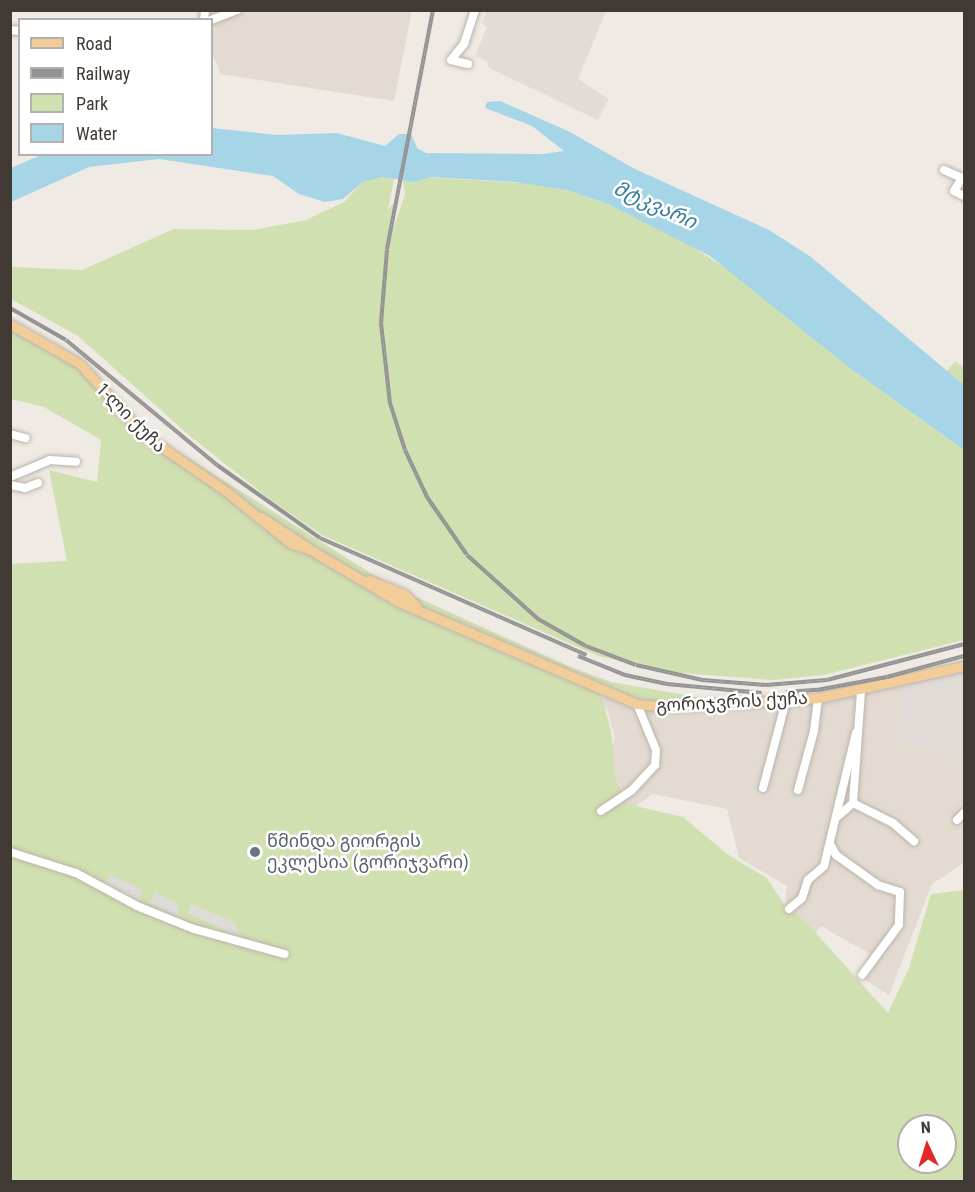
<!DOCTYPE html>
<meta charset="utf-8">
<style>
body{margin:0}
#map{position:relative;width:975px;height:1192px;overflow:hidden;background:#f0eae4;font-family:"Roboto Condensed","Noto Sans Georgian",sans-serif}
div>[style]{position:absolute}
[style*='--x']{left:calc(var(--x)*1px);top:calc(var(--y)*1px);width:calc(var(--w)*1px);rotate:calc(var(--a)*1deg)}
.residential>*{inset:0;background:#e3dbd2}
.industrial>*{inset:0;background:#e2dcd9}
.green>*{inset:0;background:#d1e0b0}
.parking>*{inset:0;background:#dedbd9}
.water>*{inset:0;background:#a5d5e7}
.roads{filter:drop-shadow(0 0 2px #bdb4aa) drop-shadow(0 0 2px #bdb4aa)}
.minor>*{height:8px;margin:-4px;padding:0 4px;transform-origin:4px;border-radius:4px;background:#fff}
.major>*{height:9px;margin:-4.5px;padding:0 4.5px;transform-origin:4.5px;border-radius:4.5px;background:#f3cd99}
.rail>*{height:4px;margin-top:-2px;transform-origin:0;background:repeating-linear-gradient(90deg,#fff 0 4.5px,#939393 0 9px);box-sizing:border-box;border-block:2px solid #939393}
.dots>*{width:16px;height:16px;translate:-50% -50%;box-sizing:border-box;border:3px solid #fff;border-radius:50%}
span{translate:-50% -50%;white-space:nowrap;text-align:center;line-height:1.15;-webkit-text-stroke:5px #fff;paint-order:stroke}
.street-label{font-size:18px;color:#413a34}
.worship-label{font-size:18px;color:#5b616d}
.left{translate:0 -50%;text-align:left}
.water-label{font-size:20px;color:#387e99;font-style:italic}
.frame{position:absolute;inset:0;border:12px solid #413a34;pointer-events:none}
.legend{position:absolute;left:18px;top:18px;width:195px;height:138px;box-sizing:border-box;background:#fff;border:2px solid #b3b0ae;margin:0;padding:8px 10px;list-style:none;font-size:18px;color:#413a34}
.legend li{display:flex;align-items:center;gap:12px;height:30px}
.legend b{width:30px;border:2px solid #b3b0ae}
.north{position:absolute;left:897px;top:1114px;width:60px;height:60px;box-sizing:border-box;background:#fff;border:2px solid #b3b0ae;border-radius:50%;rotate:356deg;font-size:16px;font-weight:700;line-height:24px;text-align:center;color:#413a34}
.north::after{content:'';display:block;margin:auto;width:21px;height:27px;background:#e22928;clip-path:polygon(50% 0,100% 100%,50% 72%,0 100%)}
</style>
<div id="map">
<div class="residential">
<div style="clip-path:polygon(209px 11px,412px 11px,394px 101px,221px 74px,212px 54px)"></div>
<div style="clip-path:polygon(964px 668px,964px 675px,953px 673px,964px 758px,964px 863px,932px 884px,889px 995px,858px 975px,870px 954px,821px 926px,807px 946px,781px 938px,787px 886px,739px 858px,727px 809px,653px 794px,617px 819px,593px 798px,615px 738px,607px 709px,597px 704px,595px 687px,648px 708px,710px 708px,859px 695px)"></div>
</div>
<div class="industrial">
<div style="clip-path:polygon(487px 10px,606px 11px,578px 79px,609px 99px,598px 120px,489px 68px,487px 61px,475px 56px,487px 27px,482px 24px)"></div>
<div style="clip-path:polygon(953px 673px,964px 675px,964px 759px,897px 739px,905px 687px)"></div>
</div>
<div class="green">
<div style="clip-path:polygon(424px 177px,540px 184px,567px 190px,608px 204px,690px 245px,731px 272px,851px 369px,964px 450px,964px 640px,824px 675px,773px 680px,665px 672px,598px 656px,322px 535px,272px 501px,190px 436px,78px 336px,11px 299px,11px 267px,82px 270px,174px 229px,252px 230px,306px 220px,344px 202px,363px 182px,382px 177px,394px 179px,388px 209px,394px 203px,388px 245px,405px 194px,403px 180px,416px 182px)"></div>
<div style="clip-path:polygon(evenodd,10px 320px,63px 349px,161px 441px,388px 584px,570px 667px,611px 682px,721px 701px,655px 702px,637px 699px,603px 684px,600px 692px,611px 730px,616px 780px,627px 804px,683px 817px,727px 854px,767px 878px,785px 906px,804px 920px,888px 1013px,909px 968px,931px 894px,964px 890px,964px 1181px,11px 1181px,11px 564px,67px 561px,49px 470px,97px 482px,101px 440px,44px 407px,11px 399px,10px 320px,909px 1126px,945px 1126px,945px 1162px,909px 1162px,909px 1126px)"></div>
<div style="clip-path:polygon(955px 361px,964px 368px,964px 385px,947px 371px)"></div>
</div>
<div class="parking">
<div style="clip-path:polygon(110px 875px,143px 890px,137px 906px,104px 887px)"></div>
<div style="clip-path:polygon(155px 892px,178px 904px,178px 923px,171px 920px,173px 914px,150px 903px)"></div>
<div style="clip-path:polygon(191px 904px,234px 922px,243px 943px,239px 942px,238px 936px,187px 913px)"></div>
</div>
<div class="water">
<div style="clip-path:polygon(500px 101px,570px 132px,633px 168px,769px 230px,811px 257px,964px 385px,964px 450px,851px 369px,710px 256px,608px 204px,567px 190px,515px 182px,431px 177px,414px 182px,382px 177px,363px 182px,343px 199px,325px 202px,299px 194px,273px 176px,159px 159px,89px 167px,11px 202px,11px 168px,41px 155px,212px 154px,212px 128px,276px 135px,337px 133px,385px 146px,399px 134px,411px 134px,417px 148px,426px 153px,543px 154px,564px 151px,532px 126px,485px 108px,487px 102px)"></div>
</div>
<div class="roads">
<div class="minor">
<div style="--x:204;--y:20;--w:10;--a:-84"></div>
<div style="--x:211;--y:20;--w:28;--a:-21"></div>
<div style="--x:10;--y:30;--w:10;--a:6"></div>
<div style="--x:468;--y:64;--w:17;--a:-167"></div>
<div style="--x:451;--y:60;--w:21;--a:-51"></div>
<div style="--x:464;--y:44;--w:36;--a:-72"></div>
<div style="--x:944;--y:170;--w:20;--a:24"></div>
<div style="--x:962;--y:178;--w:15;--a:122"></div>
<div style="--x:954;--y:191;--w:11;--a:27"></div>
<div style="--x:10;--y:434;--w:16;--a:15"></div>
<div style="--x:10;--y:477;--w:43;--a:-23"></div>
<div style="--x:50;--y:460;--w:26;--a:4"></div>
<div style="--x:10;--y:485;--w:15;--a:11"></div>
<div style="--x:25;--y:488;--w:14;--a:-21"></div>
<div style="--x:763;--y:788;--w:90;--a:-75.2"></div>
<div style="--x:798;--y:790;--w:61;--a:-74.8"></div>
<div style="--x:814;--y:731;--w:33;--a:-83"></div>
<div style="--x:853;--y:803;--w:45;--a:26.6"></div>
<div style="--x:893;--y:823;--w:28;--a:41"></div>
<div style="--x:601;--y:811;--w:37;--a:-34"></div>
<div style="--x:632;--y:790;--w:34;--a:-47"></div>
<div style="--x:655;--y:765;--w:15;--a:-86"></div>
<div style="--x:656;--y:750;--w:50;--a:-112.4"></div>
<div style="--x:837;--y:817;--w:21;--a:-41"></div>
<div style="--x:853;--y:803;--w:112;--a:-85.9"></div>
<div style="--x:957;--y:820;--w:10;--a:-45"></div>
<div style="--x:830;--y:844;--w:13;--a:61"></div>
<div style="--x:836;--y:855;--w:52;--a:35.5"></div>
<div style="--x:878;--y:885;--w:23;--a:18"></div>
<div style="--x:900;--y:892;--w:33;--a:92"></div>
<div style="--x:899;--y:925;--w:62;--a:126.5"></div>
<div style="--x:10;--y:852;--w:69;--a:17.7"></div>
<div style="--x:76;--y:873;--w:69;--a:28.4"></div>
<div style="--x:137;--y:906;--w:61;--a:22"></div>
<div style="--x:194;--y:929;--w:94;--a:15.4"></div>
<div style="--x:789;--y:909;--w:17;--a:-40"></div>
<div style="--x:802;--y:898;--w:19;--a:-72"></div>
<div style="--x:808;--y:880;--w:21;--a:-41"></div>
<div style="--x:824;--y:866;--w:137;--a:-76.5"></div>
</div>
<div class="major">
<div style="--x:10;--y:324;--w:81;--a:29.7"></div>
<div style="--x:80;--y:364;--w:94;--a:48"></div>
<div style="--x:143;--y:434;--w:102;--a:34.6"></div>
<div style="--x:227;--y:492;--w:81;--a:39"></div>
<div style="--x:290;--y:543;--w:20;--a:18"></div>
<div style="--x:309;--y:549;--w:104;--a:30.5"></div>
<div style="--x:399;--y:602;--w:259;--a:23.2"></div>
<div style="--x:637;--y:704;--w:27;--a:6"></div>
<div style="--x:664;--y:707;--w:154;--a:-3.3"></div>
<div style="--x:818;--y:698;--w:149;--a:-12.4"></div>
<div style="--x:261;--y:517;--w:55;--a:33.1"></div>
<div style="--x:369;--y:580;--w:38;--a:22"></div>
<div style="--x:404;--y:594;--w:17;--a:45"></div>
</div>
</div>
<div class="rail">
<div style="--x:433;--y:10;--w:244;--a:100.9"></div>
<div style="--x:387;--y:250;--w:73;--a:94.7"></div>
<div style="--x:381;--y:323;--w:81;--a:83.6"></div>
<div style="--x:390;--y:403;--w:49;--a:72.3"></div>
<div style="--x:405;--y:450;--w:52;--a:64.9"></div>
<div style="--x:427;--y:497;--w:70;--a:55.4"></div>
<div style="--x:467;--y:555;--w:96;--a:42"></div>
<div style="--x:538;--y:619;--w:55;--a:29.4"></div>
<div style="--x:586;--y:646;--w:53;--a:20.8"></div>
<div style="--x:636;--y:665;--w:68;--a:12.8"></div>
<div style="--x:702;--y:680;--w:64;--a:4.5"></div>
<div style="--x:766;--y:685;--w:61;--a:-4.7"></div>
<div style="--x:827;--y:680;--w:142;--a:-14.7"></div>
<div style="--x:10;--y:308;--w:64;--a:29.7"></div>
<div style="--x:66;--y:340;--w:196;--a:39.6"></div>
<div style="--x:217;--y:465;--w:126;--a:35.3"></div>
<div style="--x:320;--y:538;--w:291;--a:23.7"></div>
<div style="--x:578;--y:656;--w:51;--a:22"></div>
<div style="--x:625;--y:675;--w:43;--a:12.1"></div>
<div style="--x:667;--y:684;--w:95;--a:5.4"></div>
<div style="--x:786;--y:692;--w:31;--a:-4"></div>
<div style="--x:817;--y:690;--w:71;--a:-10.5"></div>
<div style="--x:887;--y:677;--w:80;--a:-15.3"></div>
</div>
<div class="dots">
<div style="left:255px;top:852px;background:#6b7280"></div>
</div>
<div class="street-label">
<span style="left:131px;top:418px;rotate:45deg">1-ლი ქუჩა</span>
<span style="left:732px;top:702px;rotate:-3deg">გორიჯვრის ქუჩა</span>
</div>
<div class="worship-label">
<span class="left" style="left:267px;top:852px">წმინდა გიორგის<br>ეკლესია (გორიჯვარი)</span>
</div>
<div class="water-label">
<span style="left:655px;top:205px;rotate:24deg">მტკვარი</span>
</div>
<div class="frame"></div>
<ul class="legend">
<li><b style="height:8px;background:#f3cd99"></b>Road</li>
<li><b style="height:8px;background:#939393"></b>Railway</li>
<li><b style="height:16px;background:#d1e0b0"></b>Park</li>
<li><b style="height:16px;background:#a5d5e7"></b>Water</li>
</ul>
<div class="north">N</div>
</div>
